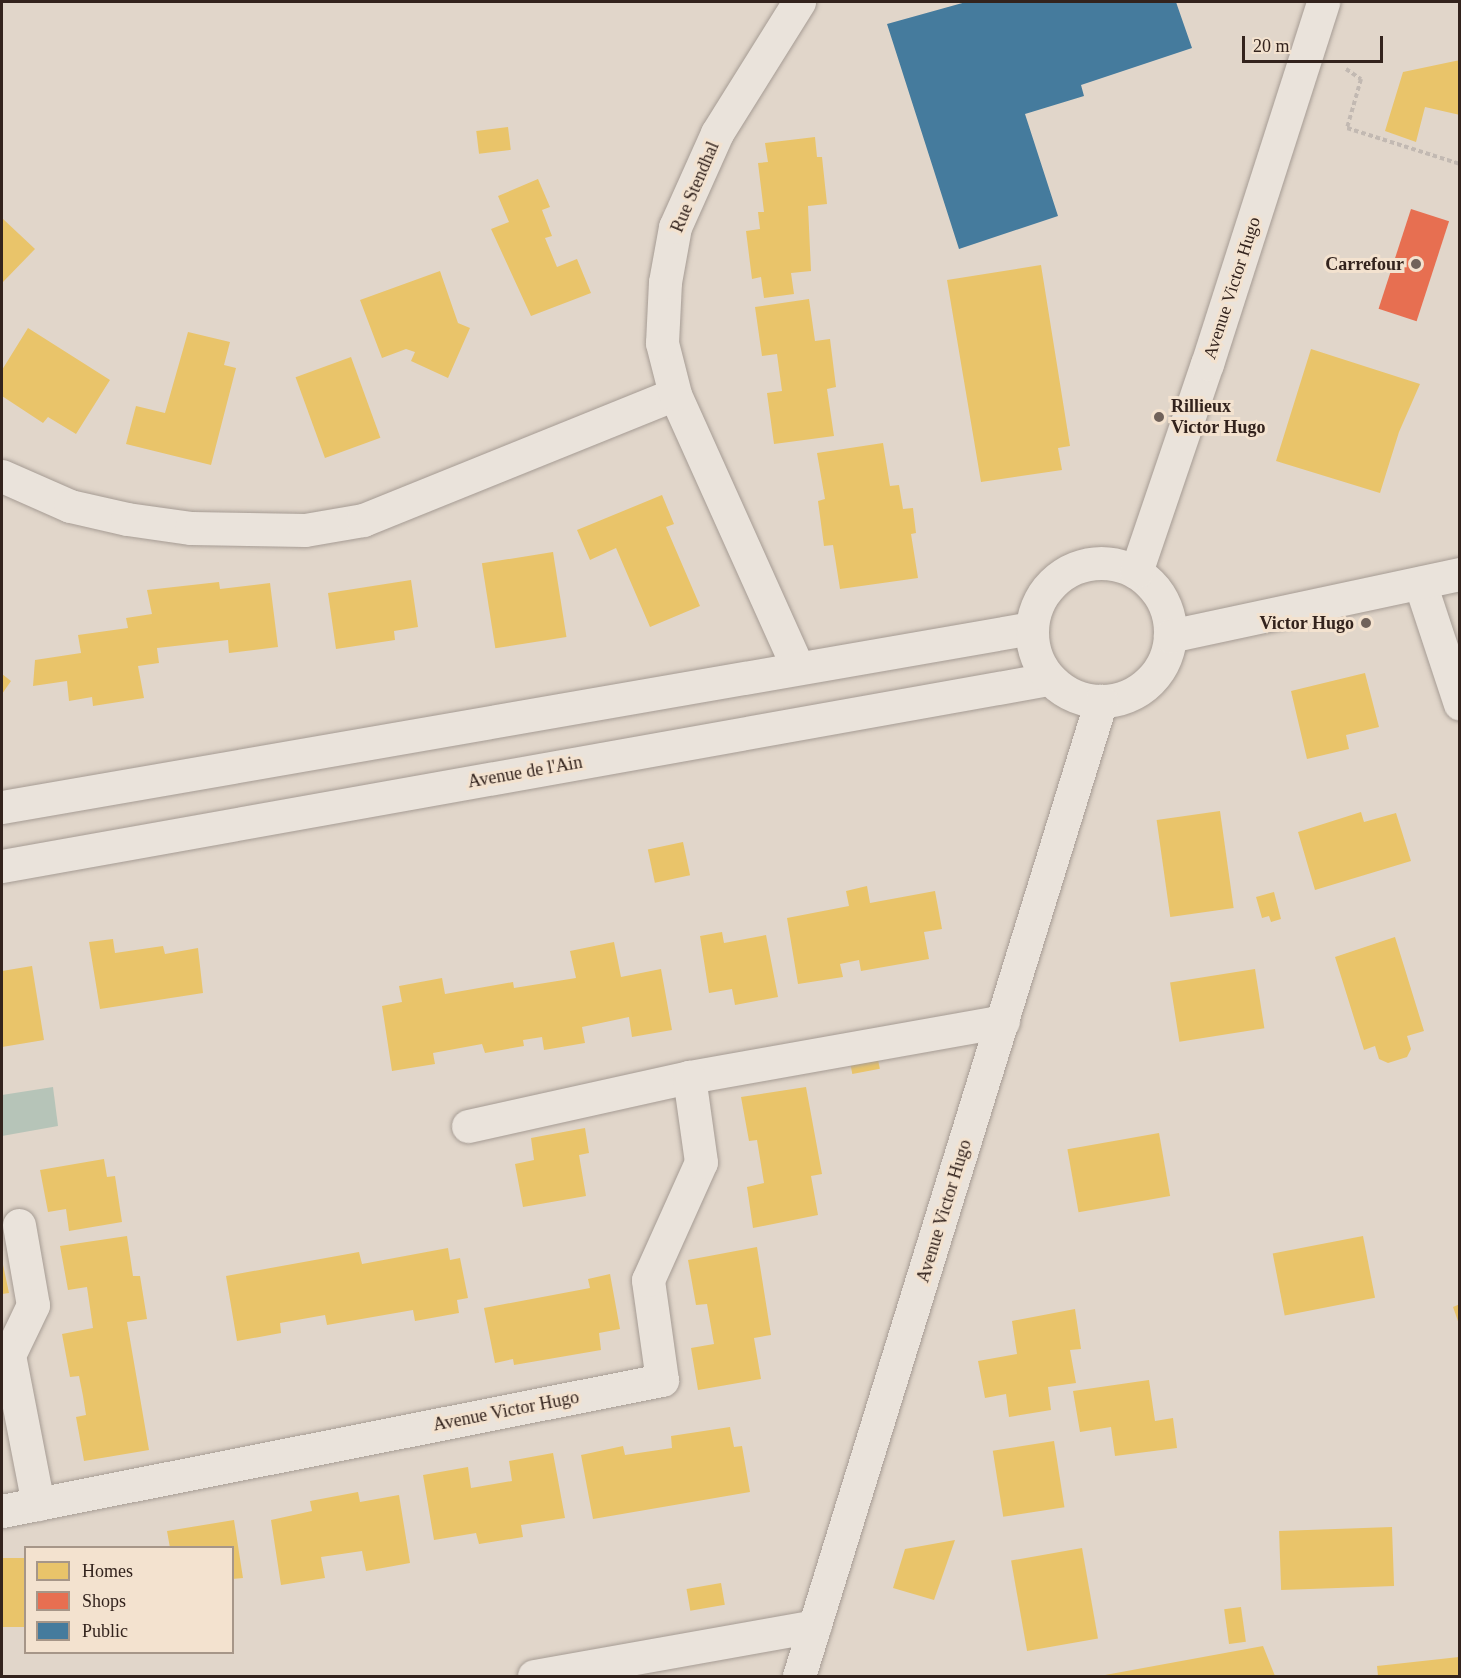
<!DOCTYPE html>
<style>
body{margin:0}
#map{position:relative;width:1461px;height:1678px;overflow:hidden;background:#e1d6ca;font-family:Georgia,serif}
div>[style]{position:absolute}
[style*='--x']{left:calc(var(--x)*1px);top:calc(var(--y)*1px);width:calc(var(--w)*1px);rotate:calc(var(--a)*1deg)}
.water>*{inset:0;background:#b6c4b8}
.homes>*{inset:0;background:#e9c46a;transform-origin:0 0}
.shops>*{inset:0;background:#e76f51;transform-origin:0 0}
.public>*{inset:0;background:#457b9d}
.path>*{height:4px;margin-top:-2px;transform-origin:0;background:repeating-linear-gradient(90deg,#c2b9b2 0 4.5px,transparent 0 7.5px)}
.roads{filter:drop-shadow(0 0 2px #a69c94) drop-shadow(0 0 2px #a69c94)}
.street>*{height:33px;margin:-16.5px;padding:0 16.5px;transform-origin:16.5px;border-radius:16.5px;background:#eae3db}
.secondary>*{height:33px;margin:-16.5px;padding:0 16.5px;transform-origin:16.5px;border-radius:16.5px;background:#eae3db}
.secondary>.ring{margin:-16.5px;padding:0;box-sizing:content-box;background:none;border:33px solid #eae3db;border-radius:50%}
.dots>*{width:16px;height:16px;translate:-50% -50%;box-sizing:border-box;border:3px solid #f3e2cf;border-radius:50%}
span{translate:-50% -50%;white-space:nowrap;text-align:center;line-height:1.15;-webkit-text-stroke:6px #f3e2cf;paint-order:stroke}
.street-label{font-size:18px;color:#33231d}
.poi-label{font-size:18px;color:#33231d;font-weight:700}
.right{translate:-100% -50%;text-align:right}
.left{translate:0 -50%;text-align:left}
.frame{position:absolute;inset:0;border:3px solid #33231d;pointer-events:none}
.legend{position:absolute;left:24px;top:1546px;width:210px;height:108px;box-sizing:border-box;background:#f3e2cf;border:2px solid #a69688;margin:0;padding:8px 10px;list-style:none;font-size:18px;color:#33231d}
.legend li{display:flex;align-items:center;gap:12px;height:30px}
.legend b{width:30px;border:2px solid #a69688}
.scale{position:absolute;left:1242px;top:36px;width:141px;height:27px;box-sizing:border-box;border:3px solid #33231d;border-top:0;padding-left:8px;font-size:18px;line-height:21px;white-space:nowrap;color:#33231d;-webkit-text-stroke:4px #f3e2cf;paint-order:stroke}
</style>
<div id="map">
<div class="water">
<div style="clip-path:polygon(53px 1087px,58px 1126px,2px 1136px,2px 1095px)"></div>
</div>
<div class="homes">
<div style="clip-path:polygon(1460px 60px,1460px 115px,1425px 107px,1416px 142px,1385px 131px,1403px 72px)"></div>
<div style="left:508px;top:127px;width:23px;height:32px;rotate:83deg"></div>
<div style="clip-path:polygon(815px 137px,817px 157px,822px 157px,827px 204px,808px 206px,811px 271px,791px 273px,794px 294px,764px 298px,761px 277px,752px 279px,746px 231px,760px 229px,758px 212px,764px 212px,758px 163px,768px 162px,765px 143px)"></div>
<div style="clip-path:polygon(538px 179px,550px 207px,542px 210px,552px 236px,545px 238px,557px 267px,577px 259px,591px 293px,531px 316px,491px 229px,509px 222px,498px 196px)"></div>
<div style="clip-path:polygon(2px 218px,35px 249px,2px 283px)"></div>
<div style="clip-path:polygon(1041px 265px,1070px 446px,1058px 448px,1062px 470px,981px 482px,947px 280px)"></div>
<div style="clip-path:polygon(440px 271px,458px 323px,470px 328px,448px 378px,411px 361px,415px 352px,406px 349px,382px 358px,360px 300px)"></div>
<div style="clip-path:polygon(809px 299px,815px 341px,830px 339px,836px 387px,827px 389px,834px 436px,774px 444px,767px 393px,782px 391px,777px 354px,762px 356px,755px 307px)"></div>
<div style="clip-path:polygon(28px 328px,110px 380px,76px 434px,48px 417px,43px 423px,2px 396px,2px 370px)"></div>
<div style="clip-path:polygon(188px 332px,230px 342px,224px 365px,236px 368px,211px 465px,126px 444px,136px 406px,165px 413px)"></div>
<div style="clip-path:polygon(1311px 349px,1420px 384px,1399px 432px,1380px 493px,1276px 461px)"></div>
<div style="left:351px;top:357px;width:86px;height:59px;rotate:70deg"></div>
<div style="clip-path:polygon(883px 443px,890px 486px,899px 485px,903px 509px,913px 508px,916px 533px,911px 534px,918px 578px,840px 589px,833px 545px,824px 546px,818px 501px,825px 499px,817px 453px)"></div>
<div style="clip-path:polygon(662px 495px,674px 524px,666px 527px,700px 606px,650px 627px,616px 548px,590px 560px,577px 530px)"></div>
<div style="left:553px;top:552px;width:86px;height:72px;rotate:81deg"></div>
<div style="clip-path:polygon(411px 580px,418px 627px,394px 631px,395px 640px,336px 649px,328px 593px)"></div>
<div style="clip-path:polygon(219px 582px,220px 589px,270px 583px,278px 647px,229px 653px,228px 640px,157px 648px,159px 663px,138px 666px,144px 698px,93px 706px,92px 697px,69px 701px,67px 681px,33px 686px,35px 660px,81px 653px,78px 635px,128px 628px,126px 618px,152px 614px,147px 590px)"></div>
<div style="clip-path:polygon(1365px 673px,1379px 727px,1346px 735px,1349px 749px,1307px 759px,1291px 691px)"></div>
<div style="clip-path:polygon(2px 674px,11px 681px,2px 694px)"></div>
<div style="left:1220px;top:811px;width:98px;height:64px;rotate:82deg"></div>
<div style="clip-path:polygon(1361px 812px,1364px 822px,1396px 813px,1411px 861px,1315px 890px,1298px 832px)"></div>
<div style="left:683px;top:842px;width:34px;height:36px;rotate:78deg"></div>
<div style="clip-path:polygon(867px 886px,870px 903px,935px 891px,942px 929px,924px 932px,929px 959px,861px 971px,859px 960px,840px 964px,843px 977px,798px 984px,787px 918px,849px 906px,846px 891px)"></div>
<div style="clip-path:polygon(1274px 892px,1281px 919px,1271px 922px,1269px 916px,1262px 918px,1256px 897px)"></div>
<div style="clip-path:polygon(722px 932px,724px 943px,766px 935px,778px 997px,735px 1005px,732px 989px,709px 993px,700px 936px)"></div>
<div style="clip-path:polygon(1395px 937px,1424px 1031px,1407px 1036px,1411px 1049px,1407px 1057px,1388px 1063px,1379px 1059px,1375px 1046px,1364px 1050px,1335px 957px)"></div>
<div style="clip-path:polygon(113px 939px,115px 953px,163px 946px,165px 954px,198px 948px,203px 993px,100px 1009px,89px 942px)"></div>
<div style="clip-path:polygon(614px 942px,621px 977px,661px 969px,672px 1030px,632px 1037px,629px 1017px,582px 1027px,585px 1043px,544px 1050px,542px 1037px,523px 1040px,524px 1046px,485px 1053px,482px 1044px,433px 1053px,435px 1064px,392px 1071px,382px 1006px,402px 1002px,399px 986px,442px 978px,445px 994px,513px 982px,514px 988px,576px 978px,570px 951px)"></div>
<div style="clip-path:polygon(32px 966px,44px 1040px,2px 1047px,2px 971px)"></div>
<div style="left:1255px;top:969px;width:60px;height:86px;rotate:81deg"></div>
<div style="left:876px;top:1049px;width:20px;height:28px;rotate:79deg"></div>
<div style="clip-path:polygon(806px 1087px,822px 1174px,811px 1176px,818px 1215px,753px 1228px,747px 1187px,764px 1183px,757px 1140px,749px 1141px,741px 1097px)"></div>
<div style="clip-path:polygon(585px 1128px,589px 1153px,579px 1155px,586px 1196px,523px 1207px,515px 1164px,534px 1160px,531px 1138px)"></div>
<div style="left:1159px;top:1133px;width:64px;height:93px;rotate:80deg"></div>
<div style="clip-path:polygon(104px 1159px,107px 1177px,115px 1176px,122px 1222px,69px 1231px,66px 1209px,48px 1212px,40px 1170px)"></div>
<div style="clip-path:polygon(127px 1236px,133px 1276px,140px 1276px,147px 1319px,127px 1322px,149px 1450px,84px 1461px,76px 1417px,86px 1415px,83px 1396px,79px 1376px,70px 1377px,62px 1334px,93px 1328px,87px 1287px,68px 1290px,60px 1246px)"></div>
<div style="left:1363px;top:1236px;width:63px;height:92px;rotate:79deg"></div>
<div style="clip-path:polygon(757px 1247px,771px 1335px,754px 1338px,761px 1379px,698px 1390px,691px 1348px,714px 1344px,707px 1304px,696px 1305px,688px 1260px)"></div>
<div style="clip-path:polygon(448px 1248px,450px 1260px,460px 1258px,468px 1298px,457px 1300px,459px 1313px,415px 1321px,413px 1310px,327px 1325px,325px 1315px,280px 1323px,281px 1333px,237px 1341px,226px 1276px,359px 1252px,362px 1264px)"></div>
<div style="clip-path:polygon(2px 1260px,9px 1293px,2px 1294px)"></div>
<div style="clip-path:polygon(610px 1274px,620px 1329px,599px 1333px,601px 1350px,514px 1365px,513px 1359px,495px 1363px,484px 1308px,590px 1288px,588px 1279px)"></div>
<div style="clip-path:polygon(1460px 1304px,1460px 1324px,1459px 1324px,1453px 1307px)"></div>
<div style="clip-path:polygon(1075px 1309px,1081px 1349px,1070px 1350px,1076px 1383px,1048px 1387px,1051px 1410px,1009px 1417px,1006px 1394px,985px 1398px,978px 1361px,1017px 1354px,1012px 1321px)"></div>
<div style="clip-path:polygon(1149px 1380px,1155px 1421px,1173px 1418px,1177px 1448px,1115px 1456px,1111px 1427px,1080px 1432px,1073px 1391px)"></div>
<div style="clip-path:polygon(730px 1427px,734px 1447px,742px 1446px,750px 1492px,593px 1519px,581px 1455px,623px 1446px,625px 1455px,672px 1448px,671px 1436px)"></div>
<div style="left:1054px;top:1441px;width:67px;height:62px;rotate:81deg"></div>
<div style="clip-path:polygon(553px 1453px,565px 1518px,521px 1525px,523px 1537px,479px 1544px,476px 1533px,434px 1540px,423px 1475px,468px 1467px,471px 1488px,512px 1481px,509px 1461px)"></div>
<div style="clip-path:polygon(358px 1492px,360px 1502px,399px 1495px,410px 1563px,366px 1571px,362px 1551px,321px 1557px,325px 1578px,281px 1585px,271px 1520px,312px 1511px,310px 1501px)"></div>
<div style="clip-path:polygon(234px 1520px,243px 1578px,232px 1579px,232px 1548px,170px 1548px,167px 1531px)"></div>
<div style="left:1392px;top:1527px;width:59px;height:113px;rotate:88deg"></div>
<div style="clip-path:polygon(955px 1540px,934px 1600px,893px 1588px,905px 1549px)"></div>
<div style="left:1082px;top:1548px;width:92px;height:72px;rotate:80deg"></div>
<div style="left:26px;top:1558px;width:69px;height:25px;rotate:90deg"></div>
<div style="left:721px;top:1583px;width:22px;height:35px;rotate:80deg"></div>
<div style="left:1241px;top:1607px;width:35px;height:17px;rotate:82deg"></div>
<div style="clip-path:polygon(1263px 1646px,1275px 1676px,1105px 1676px,1105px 1675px)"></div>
<div style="clip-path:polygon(1459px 1657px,1460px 1676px,1378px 1676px,1377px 1666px)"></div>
</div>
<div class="shops">
<div style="left:1411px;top:209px;width:40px;height:105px;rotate:18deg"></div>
</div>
<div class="public">
<div style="clip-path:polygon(966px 2px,1176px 2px,1192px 48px,1081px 85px,1084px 96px,1025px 114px,1058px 216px,959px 249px,887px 24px)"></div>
</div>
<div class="path">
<div style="--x:1346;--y:69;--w:18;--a:34"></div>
<div style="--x:1361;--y:79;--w:51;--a:105.9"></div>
<div style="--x:1347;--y:128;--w:119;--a:17.7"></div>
</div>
<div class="roads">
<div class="street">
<div style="--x:2;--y:476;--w:74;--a:23.8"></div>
<div style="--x:70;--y:506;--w:58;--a:12.8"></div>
<div style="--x:127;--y:519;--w:65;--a:8"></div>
<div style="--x:191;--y:528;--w:114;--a:1"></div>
<div style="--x:305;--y:530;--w:59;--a:-9.8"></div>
<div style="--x:363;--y:520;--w:336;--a:-22"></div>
<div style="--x:1420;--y:583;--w:127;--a:71.7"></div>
<div style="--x:797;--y:666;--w:298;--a:-114.2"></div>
<div style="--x:675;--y:394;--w:53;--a:-104.3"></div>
<div style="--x:662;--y:343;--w:61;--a:-87.2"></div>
<div style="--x:665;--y:282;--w:56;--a:-79.7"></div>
<div style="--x:675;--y:227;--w:103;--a:-65.9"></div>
<div style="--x:717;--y:133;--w:155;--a:-58"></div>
<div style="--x:2;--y:807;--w:1045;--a:-9.86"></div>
<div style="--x:2;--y:866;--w:1064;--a:-10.13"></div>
<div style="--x:468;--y:1126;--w:226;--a:-12.5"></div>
<div style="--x:689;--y:1077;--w:319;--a:-10.1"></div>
<div style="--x:19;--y:1225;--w:81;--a:80.1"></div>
<div style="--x:33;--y:1305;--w:55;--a:115.6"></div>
<div style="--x:9;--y:1355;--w:152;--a:79"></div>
<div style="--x:2;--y:1511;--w:673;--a:-11.23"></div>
<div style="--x:662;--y:1380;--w:101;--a:-98"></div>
<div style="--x:648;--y:1280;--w:129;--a:-65.8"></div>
<div style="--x:701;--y:1162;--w:86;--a:-98"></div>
<div style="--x:534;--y:1676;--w:285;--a:-10.1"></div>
</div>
<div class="secondary">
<div class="ring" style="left:1032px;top:563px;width:105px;height:105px"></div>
<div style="--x:1136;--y:572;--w:220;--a:-71.2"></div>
<div style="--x:1207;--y:364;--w:380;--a:-72.2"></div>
<div style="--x:1170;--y:636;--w:297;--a:-12.1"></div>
<div style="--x:799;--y:1676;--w:1021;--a:-72.79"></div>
</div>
</div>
<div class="dots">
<div style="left:1416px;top:264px;background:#70625a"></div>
<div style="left:1159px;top:417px;background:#70625a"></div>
<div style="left:1366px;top:623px;background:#70625a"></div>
</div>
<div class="street-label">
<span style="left:695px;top:187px;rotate:-67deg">Rue Stendhal</span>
<span style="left:1232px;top:288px;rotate:-72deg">Avenue Victor Hugo</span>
<span style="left:525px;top:772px;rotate:-10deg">Avenue de l'Ain</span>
<span style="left:944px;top:1211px;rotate:-73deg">Avenue Victor Hugo</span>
<span style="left:506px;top:1411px;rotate:-11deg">Avenue Victor Hugo</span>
</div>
<div class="poi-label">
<span class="right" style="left:1404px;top:264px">Carrefour</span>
<span class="left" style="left:1171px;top:417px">Rillieux<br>Victor Hugo</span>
<span class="right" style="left:1354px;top:623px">Victor Hugo</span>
</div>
<div class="frame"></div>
<ul class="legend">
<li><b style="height:16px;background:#e9c46a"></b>Homes</li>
<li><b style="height:16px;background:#e76f51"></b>Shops</li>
<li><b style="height:16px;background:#457b9d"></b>Public</li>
</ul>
<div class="scale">20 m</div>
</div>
